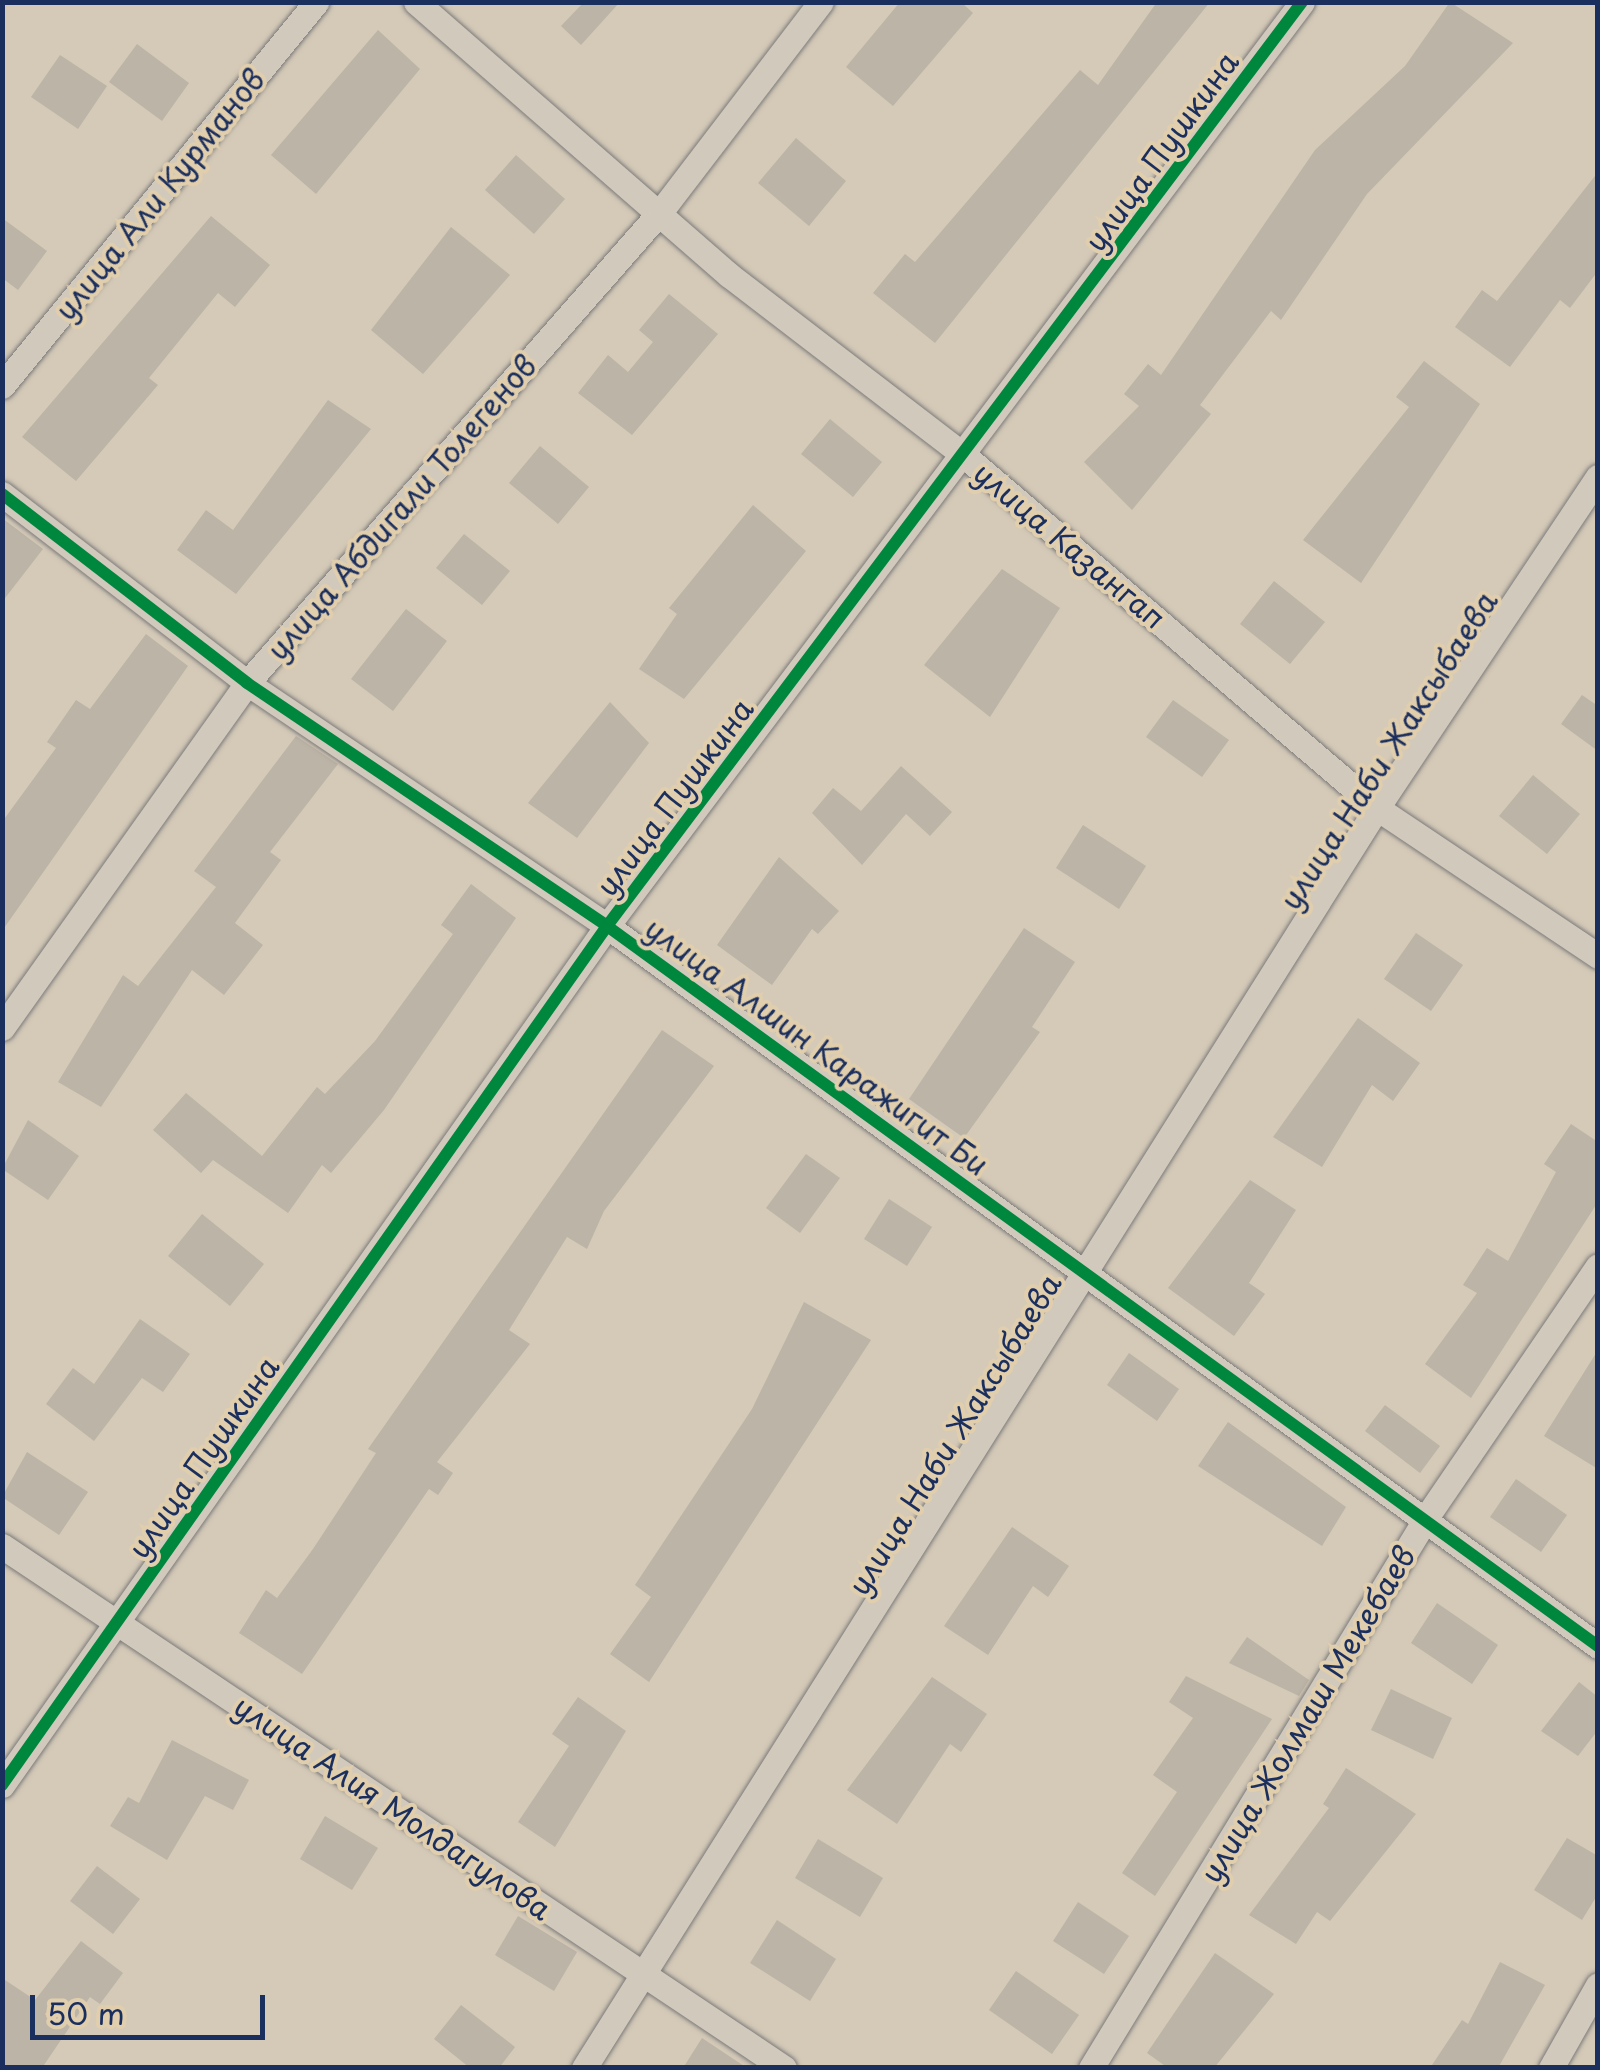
<!DOCTYPE html>
<html>
<head>
<meta charset="utf-8">
<style>
  body { margin:0 }
  #map { position:relative; width:1600px; height:2070px; overflow:hidden; background:#d5cab8; font-family:"Playpen Sans",sans-serif }
  div>[style] { position:absolute }
  .building>* { inset:0; background:#bcb4a6 }
  .roads { filter:drop-shadow(0 0 2px #7b7a7a) drop-shadow(0 0 2px #7b7a7a) }
  .street>* { height:25px; margin:-12.5px; padding:0 12.5px; transform-origin:12.5px; border-radius:12.5px; background:#d1c9bc }
  .cycleway>* { height:12px; margin:-6px; padding:0 6px; transform-origin:6px; border-radius:6px; background:#00873e }
  span { translate:-50% -50%; white-space:nowrap; text-align:center; line-height:1.15; -webkit-text-stroke:8px #e1ceac; paint-order:stroke }
  .street-label { font-size:30px; color:#1b2f5e }
  .frame { position:absolute; inset:0; border:5px solid #1b2f5e; pointer-events:none }
  .scale { position:absolute; left:30px; top:1995px; width:235px; height:45px; box-sizing:border-box; border:5px solid #1b2f5e; border-top:0; padding-left:12px; font-size:30px; line-height:35px; white-space:nowrap; color:#1b2f5e; -webkit-text-stroke:8px #e1ceac; paint-order:stroke }
</style>
</head>
<body>
<div id="map">
  <div class="building">
    <div style="clip-path:polygon(584px 2px,620px 2px,581px 45px,561px 26px)"></div>
    <div style="clip-path:polygon(900px 2px,961px 2px,973px 13px,893px 106px,846px 67px)"></div>
    <div style="clip-path:polygon(1157px 2px,1210px 2px,935px 343px,873px 293px,905px 254px,915px 262px,1080px 70px,1098px 85px)"></div>
    <div style="clip-path:polygon(1450px 2px,1513px 43px,1367px 194px,1281px 320px,1271px 311px,1200px 405px,1211px 414px,1132px 510px,1084px 462px,1139px 406px,1124px 394px,1148px 364px,1161px 375px,1315px 150px,1405px 66px)"></div>
    <div style="clip-path:polygon(378px 30px,420px 69px,316px 194px,271px 155px)"></div>
    <div style="clip-path:polygon(137px 44px,189px 83px,162px 121px,109px 82px)"></div>
    <div style="clip-path:polygon(60px 55px,107px 86px,78px 129px,31px 97px)"></div>
    <div style="clip-path:polygon(796px 138px,846px 181px,809px 226px,758px 183px)"></div>
    <div style="clip-path:polygon(516px 155px,565px 199px,534px 234px,485px 190px)"></div>
    <div style="clip-path:polygon(1598px 172px,1598px 271px,1570px 308px,1560px 300px,1510px 367px,1455px 327px,1482px 290px,1497px 301px)"></div>
    <div style="clip-path:polygon(211px 216px,270px 265px,235px 307px,218px 293px,149px 378px,158px 385px,76px 481px,22px 437px)"></div>
    <div style="clip-path:polygon(2px 218px,47px 251px,18px 290px,2px 278px)"></div>
    <div style="clip-path:polygon(451px 227px,510px 275px,423px 374px,371px 330px)"></div>
    <div style="clip-path:polygon(669px 294px,718px 334px,632px 435px,578px 393px,608px 355px,628px 372px,653px 342px,639px 330px)"></div>
    <div style="clip-path:polygon(1424px 361px,1480px 404px,1361px 583px,1303px 540px,1409px 407px,1396px 397px)"></div>
    <div style="clip-path:polygon(328px 400px,371px 429px,236px 594px,177px 550px,206px 510px,233px 530px)"></div>
    <div style="clip-path:polygon(830px 419px,882px 462px,853px 497px,801px 454px)"></div>
    <div style="clip-path:polygon(540px 446px,589px 487px,558px 524px,509px 483px)"></div>
    <div style="clip-path:polygon(753px 505px,806px 551px,684px 699px,639px 669px,677px 614px,669px 608px)"></div>
    <div style="clip-path:polygon(2px 518px,43px 549px,2px 602px)"></div>
    <div style="clip-path:polygon(464px 534px,510px 571px,482px 605px,436px 568px)"></div>
    <div style="clip-path:polygon(1002px 569px,1060px 608px,990px 717px,924px 665px)"></div>
    <div style="clip-path:polygon(1274px 581px,1325px 622px,1290px 664px,1240px 624px)"></div>
    <div style="clip-path:polygon(406px 609px,447px 641px,393px 711px,351px 679px)"></div>
    <div style="clip-path:polygon(146px 634px,188px 666px,2px 931px,2px 822px,56px 748px,47px 742px,76px 700px,90px 709px)"></div>
    <div style="clip-path:polygon(1582px 695px,1598px 706px,1598px 751px,1561px 724px)"></div>
    <div style="clip-path:polygon(1173px 700px,1229px 740px,1202px 777px,1146px 737px)"></div>
    <div style="clip-path:polygon(610px 702px,649px 743px,577px 838px,528px 803px)"></div>
    <div style="clip-path:polygon(296px 736px,338px 764px,270px 852px,281px 860px,235px 923px,263px 945px,224px 995px,192px 970px,101px 1107px,58px 1082px,123px 975px,138px 986px,216px 887px,194px 871px)"></div>
    <div style="clip-path:polygon(901px 766px,952px 812px,930px 836px,906px 814px,862px 865px,812px 813px,833px 788px,861px 811px)"></div>
    <div style="clip-path:polygon(1533px 775px,1580px 814px,1547px 854px,1499px 816px)"></div>
    <div style="clip-path:polygon(1083px 825px,1146px 866px,1119px 909px,1056px 868px)"></div>
    <div style="clip-path:polygon(779px 857px,839px 911px,818px 934px,812px 929px,772px 985px,717px 945px)"></div>
    <div style="clip-path:polygon(471px 884px,516px 918px,384px 1110px,331px 1173px,322px 1165px,288px 1213px,213px 1160px,201px 1173px,153px 1130px,186px 1093px,262px 1156px,317px 1087px,325px 1094px,375px 1041px,453px 934px,441px 925px)"></div>
    <div style="clip-path:polygon(1024px 928px,1075px 962px,1032px 1027px,1040px 1032px,964px 1138px,909px 1099px)"></div>
    <div style="clip-path:polygon(1416px 933px,1463px 965px,1431px 1011px,1384px 979px)"></div>
    <div style="clip-path:polygon(1358px 1018px,1420px 1063px,1393px 1101px,1372px 1085px,1322px 1167px,1273px 1137px)"></div>
    <div style="clip-path:polygon(662px 1030px,714px 1066px,604px 1211px,587px 1249px,567px 1237px,509px 1330px,530px 1344px,437px 1462px,453px 1473px,438px 1495px,429px 1489px,302px 1674px,239px 1633px,266px 1590px,277px 1598px,313px 1549px,376px 1453px,368px 1449px)"></div>
    <div style="clip-path:polygon(28px 1120px,79px 1156px,48px 1200px,2px 1169px)"></div>
    <div style="clip-path:polygon(1571px 1124px,1598px 1142px,1598px 1202px,1471px 1398px,1425px 1364px,1477px 1293px,1463px 1285px,1487px 1248px,1508px 1261px,1556px 1172px,1544px 1164px)"></div>
    <div style="clip-path:polygon(806px 1154px,840px 1178px,800px 1233px,766px 1208px)"></div>
    <div style="clip-path:polygon(1250px 1180px,1296px 1210px,1249px 1283px,1265px 1294px,1234px 1336px,1168px 1288px)"></div>
    <div style="clip-path:polygon(889px 1199px,932px 1227px,907px 1266px,864px 1239px)"></div>
    <div style="clip-path:polygon(202px 1214px,264px 1264px,230px 1306px,168px 1256px)"></div>
    <div style="clip-path:polygon(804px 1302px,871px 1340px,649px 1682px,610px 1654px,651px 1597px,635px 1585px,752px 1409px)"></div>
    <div style="clip-path:polygon(140px 1319px,190px 1354px,163px 1392px,142px 1378px,94px 1441px,46px 1404px,73px 1368px,94px 1384px)"></div>
    <div style="clip-path:polygon(1598px 1350px,1598px 1469px,1544px 1436px)"></div>
    <div style="clip-path:polygon(1129px 1353px,1179px 1389px,1157px 1421px,1107px 1385px)"></div>
    <div style="clip-path:polygon(1385px 1405px,1440px 1446px,1420px 1473px,1365px 1431px)"></div>
    <div style="clip-path:polygon(1228px 1422px,1346px 1507px,1322px 1546px,1198px 1466px)"></div>
    <div style="clip-path:polygon(27px 1452px,88px 1492px,59px 1535px,2px 1497px)"></div>
    <div style="clip-path:polygon(1516px 1479px,1567px 1515px,1541px 1552px,1490px 1517px)"></div>
    <div style="clip-path:polygon(1012px 1527px,1069px 1566px,1048px 1597px,1033px 1586px,988px 1655px,944px 1626px)"></div>
    <div style="clip-path:polygon(1437px 1603px,1498px 1645px,1472px 1684px,1411px 1643px)"></div>
    <div style="clip-path:polygon(1247px 1637px,1309px 1680px,1299px 1696px,1229px 1663px)"></div>
    <div style="clip-path:polygon(1186px 1676px,1272px 1719px,1155px 1896px,1122px 1873px,1177px 1792px,1153px 1775px,1193px 1718px,1169px 1702px)"></div>
    <div style="clip-path:polygon(932px 1677px,987px 1714px,961px 1752px,950px 1744px,897px 1824px,847px 1790px)"></div>
    <div style="clip-path:polygon(1579px 1682px,1598px 1697px,1598px 1730px,1578px 1756px,1541px 1731px)"></div>
    <div style="clip-path:polygon(1391px 1689px,1452px 1718px,1433px 1759px,1371px 1730px)"></div>
    <div style="clip-path:polygon(578px 1697px,626px 1731px,555px 1847px,518px 1822px,569px 1746px,552px 1734px)"></div>
    <div style="clip-path:polygon(172px 1740px,249px 1780px,233px 1810px,205px 1796px,167px 1860px,110px 1826px,128px 1797px,139px 1803px)"></div>
    <div style="clip-path:polygon(1346px 1768px,1416px 1814px,1330px 1921px,1317px 1912px,1296px 1944px,1249px 1915px,1329px 1808px,1323px 1804px)"></div>
    <div style="clip-path:polygon(325px 1816px,378px 1848px,352px 1890px,300px 1859px)"></div>
    <div style="clip-path:polygon(1567px 1838px,1598px 1856px,1598px 1894px,1582px 1920px,1534px 1890px)"></div>
    <div style="clip-path:polygon(818px 1839px,883px 1878px,860px 1917px,795px 1878px)"></div>
    <div style="clip-path:polygon(97px 1866px,140px 1899px,113px 1934px,70px 1901px)"></div>
    <div style="clip-path:polygon(1078px 1902px,1129px 1936px,1104px 1974px,1053px 1941px)"></div>
    <div style="clip-path:polygon(518px 1916px,577px 1952px,554px 1991px,495px 1955px)"></div>
    <div style="clip-path:polygon(777px 1920px,836px 1959px,810px 2001px,750px 1963px)"></div>
    <div style="clip-path:polygon(81px 1941px,123px 1973px,100px 2004px,90px 1997px,42px 2068px,2px 2068px,2px 1978px,35px 2000px)"></div>
    <div style="clip-path:polygon(1215px 1953px,1274px 1994px,1214px 2068px,1168px 2068px,1147px 2053px)"></div>
    <div style="clip-path:polygon(1500px 1962px,1545px 1985px,1498px 2068px,1430px 2068px,1462px 2020px,1468px 2024px)"></div>
    <div style="clip-path:polygon(1016px 1971px,1079px 2015px,1052px 2054px,989px 2010px)"></div>
    <div style="clip-path:polygon(461px 2005px,515px 2047px,499px 2068px,470px 2068px,434px 2039px)"></div>
    <div style="clip-path:polygon(702px 2038px,747px 2068px,683px 2068px)"></div>
  </div>
  <div class="roads">
    <div class="street">
      <div style="left:416px;top:2px;width:415px;rotate:41.1deg"></div>
      <div style="left:729px;top:275px;width:299px;rotate:37.5deg"></div>
      <div style="left:966px;top:457px;width:540px;rotate:40.5deg"></div>
      <div style="left:1377px;top:808px;width:266px;rotate:33.8deg"></div>
      <div style="left:2px;top:386px;width:496px;rotate:-50.7deg"></div>
      <div style="left:2px;top:494px;width:309px;rotate:37.6deg"></div>
      <div style="left:247px;top:683px;width:434px;rotate:34deg"></div>
      <div style="left:607px;top:926px;width:1225px;rotate:36deg"></div>
      <div style="left:2px;top:1028px;width:423px;rotate:-54.6deg"></div>
      <div style="left:247px;top:683px;width:628px;rotate:-48.75deg"></div>
      <div style="left:661px;top:211px;width:263px;rotate:-52.6deg"></div>
      <div style="left:2px;top:1546px;width:940px;rotate:33.72deg"></div>
      <div style="left:2px;top:1785px;width:1051px;rotate:-54.84deg"></div>
      <div style="left:607px;top:926px;width:1156px;rotate:-53.05deg"></div>
      <div style="left:584px;top:2068px;width:1489px;rotate:-57.82deg"></div>
      <div style="left:1377px;top:808px;width:398px;rotate:-56.3deg"></div>
      <div style="left:1091px;top:2068px;width:648px;rotate:-58.64deg"></div>
      <div style="left:1428px;top:1515px;width:301px;rotate:-55.7deg"></div>
      <div style="left:1551px;top:2068px;width:95px;rotate:-60.5deg"></div>
    </div>
  </div>
  <div class="cycleway">
    <div style="left:2px;top:494px;width:309px;rotate:37.6deg"></div>
    <div style="left:247px;top:683px;width:434px;rotate:34deg"></div>
    <div style="left:607px;top:926px;width:1225px;rotate:36deg"></div>
    <div style="left:2px;top:1785px;width:1051px;rotate:-54.84deg"></div>
    <div style="left:607px;top:926px;width:1156px;rotate:-53.05deg"></div>
  </div>
  <div class="street-label">
    <span style="left:1161px;top:151px;rotate:-54deg">улица Пушкина</span>
    <span style="left:159px;top:194px;rotate:-51deg">улица Али Курманов</span>
    <span style="left:401px;top:507px;rotate:-49deg">улица Абдигали Толегенов</span>
    <span style="left:1070px;top:545px;rotate:40deg">улица Казангап</span>
    <span style="left:1388px;top:750px;rotate:-57deg">улица Наби Жаксыбаева</span>
    <span style="left:674px;top:797px;rotate:-53deg">улица Пушкина</span>
    <span style="left:817px;top:1046px;rotate:36deg">улица Алшин Каражигит Би</span>
    <span style="left:954px;top:1434px;rotate:-58deg">улица Наби Жаксыбаева</span>
    <span style="left:203px;top:1457px;rotate:-55deg">улица Пушкина</span>
    <span style="left:1307px;top:1714px;rotate:-59deg">улица Жолмаш Мекебаев</span>
    <span style="left:393px;top:1807px;rotate:34deg">улица Алия Молдагулова</span>
  </div>
  <div class="frame"></div>
  <div class="scale">50 m</div>
</div>
</body>
</html>
